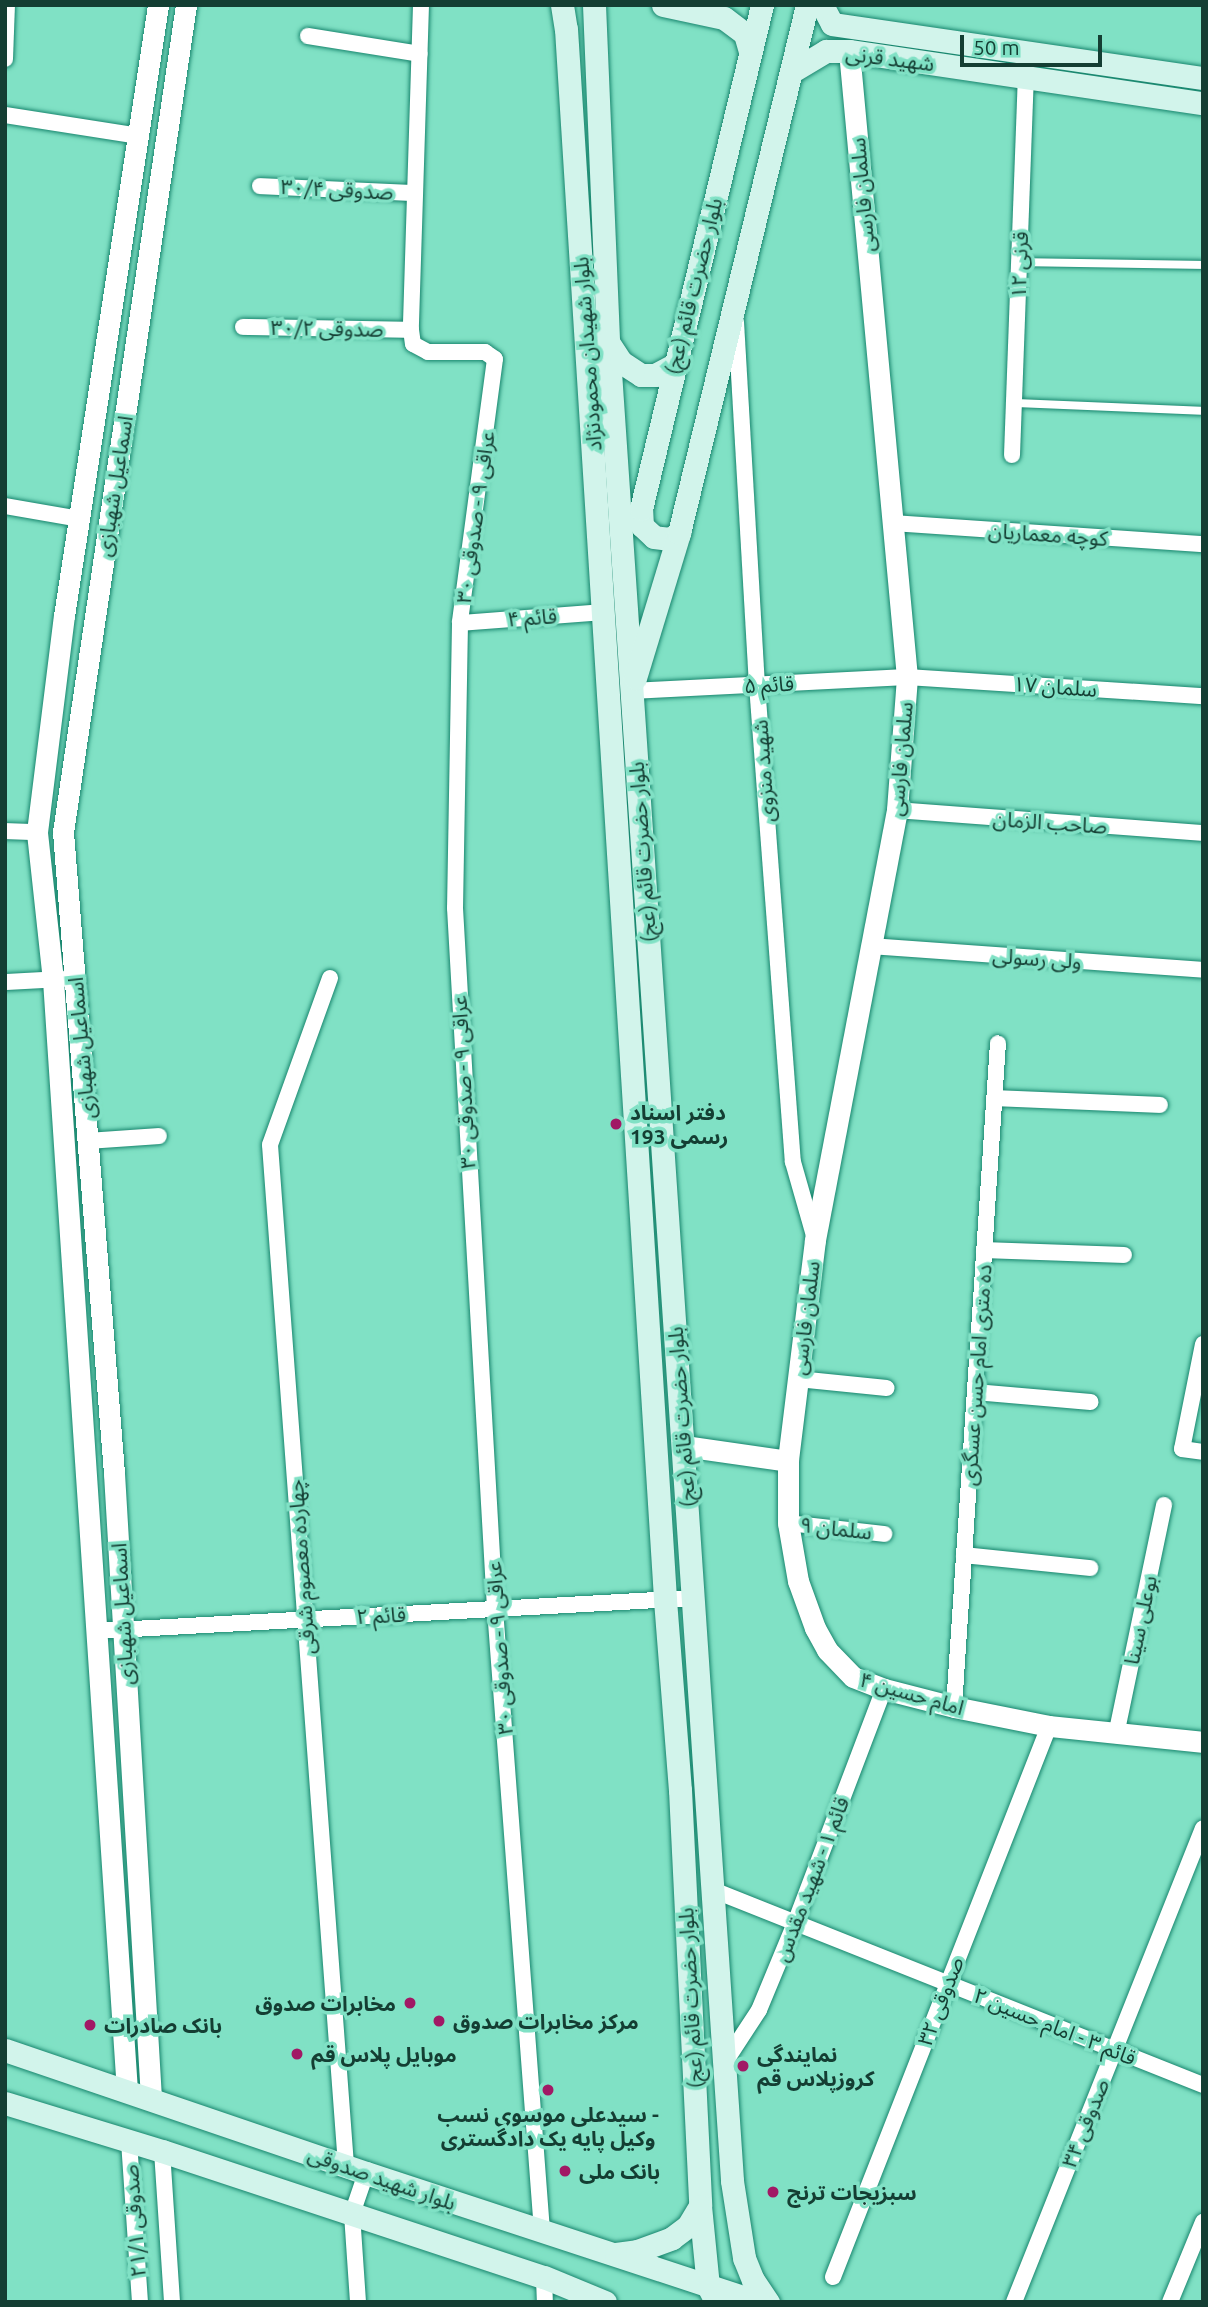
<!DOCTYPE html>
<html>
<head>
<meta charset="utf-8">
<style>
  body { margin:0 }
  #map { position:relative; width:1208px; height:2307px; overflow:hidden; background:#80e1c5; font-family:Ubuntu,"Noto Sans Arabic",sans-serif }
  div>[style] { position:absolute }
  .roads { filter:drop-shadow(0 0 2px #18866e) drop-shadow(0 0 2px #18866e) }
  .service>* { height:8px; margin:-4px; padding:0 4px; transform-origin:4px; border-radius:4px; background:#fff }
  .minor>* { height:16px; margin:-8px; padding:0 8px; transform-origin:8px; border-radius:8px; background:#fff }
  .tertiary>* { height:21px; margin:-10.5px; padding:0 10.5px; transform-origin:10.5px; border-radius:10.5px; background:#fff }
  .secondary>* { height:23px; margin:-11.5px; padding:0 11.5px; transform-origin:11.5px; border-radius:11.5px; background:#d2f4eb }
  .dots>* { width:19px; height:19px; translate:-50% -50%; box-sizing:border-box; border:4px solid #80e1c5; border-radius:50% }
  span { translate:-50% -50%; white-space:nowrap; text-align:center; line-height:1.15; -webkit-text-stroke:7px #80e1c5; paint-order:stroke }
  .street-label { font-size:21px; color:#143e33 }
  .poi-label { font-size:21px; color:#143e33; font-weight:700 }
  .left { translate:0 -50%; text-align:left }
  .right { translate:-100% -50%; text-align:right }
  .frame { position:absolute; inset:0; border:7px solid #143e33; pointer-events:none }
  .scale { position:absolute; left:960px; top:35px; width:142px; height:32px; box-sizing:border-box; border:4px solid #143e33; border-top:0; padding-left:9px; font-size:21px; line-height:24px; white-space:nowrap; color:#143e33; -webkit-text-stroke:5px #80e1c5; paint-order:stroke }
</style>
</head>
<body>
<div id="map">
  <div class="roads">
    <div class="service">
      <div style="left:1019px;top:262px;width:184px;rotate:0.9deg"></div>
      <div style="left:1014px;top:403px;width:189px;rotate:2.4deg"></div>
    </div>
    <div class="minor">
      <div style="left:421px;top:5px;width:325px;rotate:91.8deg"></div>
      <div style="left:411px;top:330px;width:14px;rotate:82deg"></div>
      <div style="left:413px;top:344px;width:17px;rotate:28deg"></div>
      <div style="left:428px;top:352px;width:57px"></div>
      <div style="left:485px;top:352px;width:12px;rotate:35deg"></div>
      <div style="left:495px;top:359px;width:266px;rotate:97.6deg"></div>
      <div style="left:460px;top:623px;width:285px;rotate:91deg"></div>
      <div style="left:455px;top:908px;width:702px;rotate:86.73deg"></div>
      <div style="left:495px;top:1609px;width:624px;rotate:85.68deg"></div>
      <div style="left:308px;top:36px;width:113px;rotate:9.1deg"></div>
      <div style="left:5px;top:59px;width:54px;rotate:-87.9deg"></div>
      <div style="left:5px;top:115px;width:136px;rotate:8.9deg"></div>
      <div style="left:260px;top:186px;width:155px;rotate:2.6deg"></div>
      <div style="left:736px;top:322px;width:364px;rotate:86.7deg"></div>
      <div style="left:757px;top:685px;width:478px;rotate:85.7deg"></div>
      <div style="left:793px;top:1162px;width:80px;rotate:74.1deg"></div>
      <div style="left:243px;top:327px;width:168px;rotate:1deg"></div>
      <div style="left:1012px;top:455px;width:380px;rotate:-87.9deg"></div>
      <div style="left:5px;top:506px;width:76px;rotate:9.8deg"></div>
      <div style="left:893px;top:523px;width:311px;rotate:3.9deg"></div>
      <div style="left:460px;top:623px;width:143px;rotate:-4.4deg"></div>
      <div style="left:631px;top:691px;width:276px;rotate:-2.9deg"></div>
      <div style="left:907px;top:677px;width:297px;rotate:3.7deg"></div>
      <div style="left:897px;top:810px;width:307px;rotate:4.3deg"></div>
      <div style="left:5px;top:831px;width:32px;rotate:2deg"></div>
      <div style="left:871px;top:946px;width:333px;rotate:4.1deg"></div>
      <div style="left:330px;top:978px;width:177px;rotate:109.8deg"></div>
      <div style="left:270px;top:1145px;width:1024px;rotate:85.74deg"></div>
      <div style="left:5px;top:982px;width:58px;rotate:-3deg"></div>
      <div style="left:995px;top:1098px;width:165px;rotate:2.4deg"></div>
      <div style="left:88px;top:1141px;width:71px;rotate:-4deg"></div>
      <div style="left:984px;top:1250px;width:140px;rotate:2deg"></div>
      <div style="left:1203px;top:1344px;width:107px;rotate:101.3deg"></div>
      <div style="left:1182px;top:1449px;width:21px;rotate:8deg"></div>
      <div style="left:798px;top:1379px;width:89px;rotate:5.8deg"></div>
      <div style="left:975px;top:1392px;width:116px;rotate:4.9deg"></div>
      <div style="left:788px;top:1523px;width:97px;rotate:6.5deg"></div>
      <div style="left:964px;top:1555px;width:127px;rotate:5.9deg"></div>
      <div style="left:97px;top:1631px;width:597px;rotate:-3.17deg"></div>
      <div style="left:954px;top:1707px;width:665px;rotate:-86.21deg"></div>
      <div style="left:1116px;top:1735px;width:235px;rotate:-78.2deg"></div>
      <div style="left:713px;top:1890px;width:527px;rotate:21.7deg"></div>
      <div style="left:725px;top:2062px;width:62px;rotate:-56.8deg"></div>
      <div style="left:759px;top:2010px;width:94px;rotate:-67.5deg"></div>
      <div style="left:795px;top:1923px;width:250px;rotate:-69.2deg"></div>
      <div style="left:129px;top:2141px;width:161px;rotate:86.1deg"></div>
      <div style="left:162px;top:2151px;width:151px;rotate:86.2deg"></div>
      <div style="left:544px;top:2277px;width:25px;rotate:88deg"></div>
      <div style="left:833px;top:2277px;width:592px;rotate:-68.59deg"></div>
      <div style="left:358px;top:2302px;width:88px;rotate:-93.9deg"></div>
      <div style="left:352px;top:2214px;width:43px;rotate:-71.1deg"></div>
      <div style="left:1014px;top:2302px;width:510px;rotate:-68.26deg"></div>
      <div style="left:1170px;top:2302px;width:87px;rotate:-67.6deg"></div>
    </div>
    <div class="tertiary">
      <div style="left:849px;top:51px;width:629px;rotate:84.71deg"></div>
      <div style="left:907px;top:677px;width:133px;rotate:94.3deg"></div>
      <div style="left:897px;top:810px;width:438px;rotate:100.8deg"></div>
      <div style="left:815px;top:1240px;width:223px;rotate:97deg"></div>
      <div style="left:788px;top:1461px;width:62px;rotate:90deg"></div>
      <div style="left:788px;top:1523px;width:59px;rotate:80.2deg"></div>
      <div style="left:798px;top:1581px;width:50px;rotate:70.1deg"></div>
      <div style="left:815px;top:1628px;width:25px;rotate:61deg"></div>
      <div style="left:827px;top:1650px;width:37px;rotate:46deg"></div>
      <div style="left:853px;top:1677px;width:33px;rotate:21deg"></div>
      <div style="left:884px;top:1689px;width:72px;rotate:14.4deg"></div>
      <div style="left:954px;top:1707px;width:97px;rotate:11.3deg"></div>
      <div style="left:1049px;top:1726px;width:155px;rotate:5.9deg"></div>
      <div style="left:684px;top:1446px;width:105px;rotate:8.2deg"></div>
      <div style="left:127px;top:2091px;width:1113px;rotate:-93.81deg"></div>
      <div style="left:53px;top:980px;width:149px;rotate:-96.2deg"></div>
      <div style="left:37px;top:832px;width:218px;rotate:-82.9deg"></div>
      <div style="left:64px;top:616px;width:618px;rotate:-81.25deg"></div>
      <div style="left:151px;top:2098px;width:626px;rotate:-93.39deg"></div>
      <div style="left:114px;top:1473px;width:643px;rotate:-94.55deg"></div>
      <div style="left:63px;top:832px;width:836px;rotate:-81.54deg"></div>
    </div>
    <div class="secondary">
      <div style="left:562px;top:5px;width:24px;rotate:81deg"></div>
      <div style="left:566px;top:29px;width:1574px;rotate:86.39deg"></div>
      <div style="left:665px;top:1600px;width:191px;rotate:85.5deg"></div>
      <div style="left:680px;top:1790px;width:416px;rotate:87.2deg"></div>
      <div style="left:700px;top:2206px;width:80px;rotate:84.3deg"></div>
      <div style="left:708px;top:2286px;width:18px;rotate:63deg"></div>
      <div style="left:594px;top:5px;width:337px;rotate:87.6deg"></div>
      <div style="left:608px;top:342px;width:1843px;rotate:86.14deg"></div>
      <div style="left:732px;top:2181px;width:78px;rotate:81.1deg"></div>
      <div style="left:744px;top:2258px;width:24px;rotate:68deg"></div>
      <div style="left:753px;top:2280px;width:27px;rotate:56deg"></div>
      <div style="left:663px;top:5px;width:62px;rotate:12deg"></div>
      <div style="left:724px;top:18px;width:26px;rotate:37deg"></div>
      <div style="left:745px;top:34px;width:18px;rotate:74deg"></div>
      <div style="left:822px;top:5px;width:21px;rotate:62deg"></div>
      <div style="left:832px;top:24px;width:375px;rotate:8.3deg"></div>
      <div style="left:791px;top:72px;width:41px;rotate:-31deg"></div>
      <div style="left:826px;top:51px;width:23px"></div>
      <div style="left:849px;top:51px;width:358px;rotate:8.4deg"></div>
      <div style="left:608px;top:342px;width:24px;rotate:57deg"></div>
      <div style="left:621px;top:362px;width:24px;rotate:33deg"></div>
      <div style="left:641px;top:375px;width:14px"></div>
      <div style="left:655px;top:375px;width:21px;rotate:-28deg"></div>
      <div style="left:679px;top:533px;width:11px;rotate:146deg"></div>
      <div style="left:670px;top:539px;width:16px;rotate:-173deg"></div>
      <div style="left:654px;top:537px;width:16px;rotate:-137deg"></div>
      <div style="left:642px;top:526px;width:17px;rotate:-93deg"></div>
      <div style="left:641px;top:509px;width:518px;rotate:-76.5deg"></div>
      <div style="left:635px;top:678px;width:152px;rotate:-73.1deg"></div>
      <div style="left:679px;top:533px;width:543px;rotate:-76.37deg"></div>
      <div style="left:5px;top:2050px;width:381px;rotate:18.8deg"></div>
      <div style="left:366px;top:2173px;width:414px;rotate:18.2deg"></div>
      <div style="left:5px;top:2103px;width:164px;rotate:17deg"></div>
      <div style="left:162px;top:2151px;width:402px;rotate:18.3deg"></div>
      <div style="left:544px;top:2277px;width:66px;rotate:22.3deg"></div>
      <div style="left:616px;top:2254px;width:21px;rotate:-8deg"></div>
      <div style="left:637px;top:2251px;width:37px;rotate:-20deg"></div>
      <div style="left:672px;top:2238px;width:20px;rotate:-37deg"></div>
      <div style="left:688px;top:2226px;width:23px;rotate:-59deg"></div>
    </div>
  </div>
  <div class="dots">
    <div style="left:616px;top:1124px;background:#a11965"></div>
    <div style="left:410px;top:2003px;background:#a11965"></div>
    <div style="left:439px;top:2021px;background:#a11965"></div>
    <div style="left:90px;top:2025px;background:#a11965"></div>
    <div style="left:297px;top:2054px;background:#a11965"></div>
    <div style="left:743px;top:2066px;background:#a11965"></div>
    <div style="left:548px;top:2090px;background:#a11965"></div>
    <div style="left:565px;top:2171px;background:#a11965"></div>
    <div style="left:773px;top:2192px;background:#a11965"></div>
  </div>
  <div class="street-label">
    <span style="left:890px;top:58px;rotate:7deg">شهید قرنی</span>
    <span style="left:337px;top:189px;rotate:3deg">صدوقی ۳۰/۴</span>
    <span style="left:862px;top:195px;rotate:-95deg">سلمان فارسی</span>
    <span style="left:1019px;top:265px;rotate:-88deg">قرنی ۱۲</span>
    <span style="left:693px;top:286px;rotate:-76deg">بلوار حضرت قائم (عج)</span>
    <span style="left:327px;top:328px;rotate:1deg">صدوقی ۳۰/۲</span>
    <span style="left:587px;top:354px;rotate:-94deg">بلوار شهیدان محمودنژاد</span>
    <span style="left:114px;top:486px;rotate:-81deg">اسماعیل شهبازی</span>
    <span style="left:475px;top:517px;rotate:-82deg">عراقی ۹ - صدوقی ۳۰</span>
    <span style="left:1048px;top:534px;rotate:4deg">کوچه معماریان</span>
    <span style="left:532px;top:617px;rotate:-4deg">قائم ۴</span>
    <span style="left:769px;top:684px;rotate:-3deg">قائم ۵</span>
    <span style="left:1055px;top:686px;rotate:4deg">سلمان ۱۷</span>
    <span style="left:900px;top:759px;rotate:-85deg">سلمان فارسی</span>
    <span style="left:763px;top:771px;rotate:-94deg">شهید منزوی</span>
    <span style="left:1050px;top:822px;rotate:4deg">صاحب الزمان</span>
    <span style="left:642px;top:852px;rotate:-94deg">بلوار حضرت قائم (عج)</span>
    <span style="left:1037px;top:958px;rotate:4deg">ولی رسولی</span>
    <span style="left:81px;top:1048px;rotate:-95deg">اسماعیل شهبازی</span>
    <span style="left:463px;top:1082px;rotate:-93deg">عراقی ۹ - صدوقی ۳۰</span>
    <span style="left:805px;top:1318px;rotate:-83deg">سلمان فارسی</span>
    <span style="left:976px;top:1375px;rotate:-86deg">ده متری امام حسن عسگری</span>
    <span style="left:681px;top:1417px;rotate:-94deg">بلوار حضرت قائم (عج)</span>
    <span style="left:836px;top:1528px;rotate:6deg">سلمان ۹</span>
    <span style="left:301px;top:1567px;rotate:-94deg">چهارده معصوم شرقی</span>
    <span style="left:122px;top:1614px;rotate:-93deg">اسماعیل شهبازی</span>
    <span style="left:381px;top:1615px;rotate:-3deg">قائم ۲</span>
    <span style="left:1140px;top:1620px;rotate:-78deg">بوعلی سینا</span>
    <span style="left:499px;top:1648px;rotate:-94deg">عراقی ۹ - صدوقی ۳۰</span>
    <span style="left:912px;top:1693px;rotate:16deg">امام حسین ۴</span>
    <span style="left:811px;top:1879px;rotate:-69deg">قائم ۱ - شهید مقدس</span>
    <span style="left:690px;top:1998px;rotate:-93deg">بلوار حضرت قائم (عج)</span>
    <span style="left:940px;top:2001px;rotate:-69deg">صدوقی ۳۲</span>
    <span style="left:1055px;top:2026px;rotate:22deg">قائم ۳ - امام حسین ۲</span>
    <span style="left:1085px;top:2123px;rotate:-68deg">صدوقی ۳۴</span>
    <span style="left:382px;top:2178px;rotate:19deg">بلوار شهید صدوقی</span>
    <span style="left:134px;top:2221px;rotate:-94deg">صدوقی ۲۱/۱</span>
  </div>
  <div class="poi-label">
    <span class="left" style="left:630px;top:1124px">دفتر اسناد<br>رسمی 193</span>
    <span class="right" style="left:396px;top:2003px">مخابرات صدوق</span>
    <span class="left" style="left:453px;top:2021px">مرکز مخابرات صدوق</span>
    <span class="left" style="left:104px;top:2025px">بانک صادرات</span>
    <span class="left" style="left:311px;top:2054px">موبایل پلاس قم</span>
    <span class="left" style="left:757px;top:2066px">نمایندگی<br>کروزپلاس قم</span>
    <span style="left:548px;top:2126px">سیدعلی موسوی نسب -<br>وکیل پایه یک دادگستری</span>
    <span class="left" style="left:579px;top:2171px">بانک ملی</span>
    <span class="left" style="left:787px;top:2192px">سبزیجات ترنج</span>
  </div>
  <div class="frame"></div>
  <div class="scale">50 m</div>
</div>
</body>
</html>
